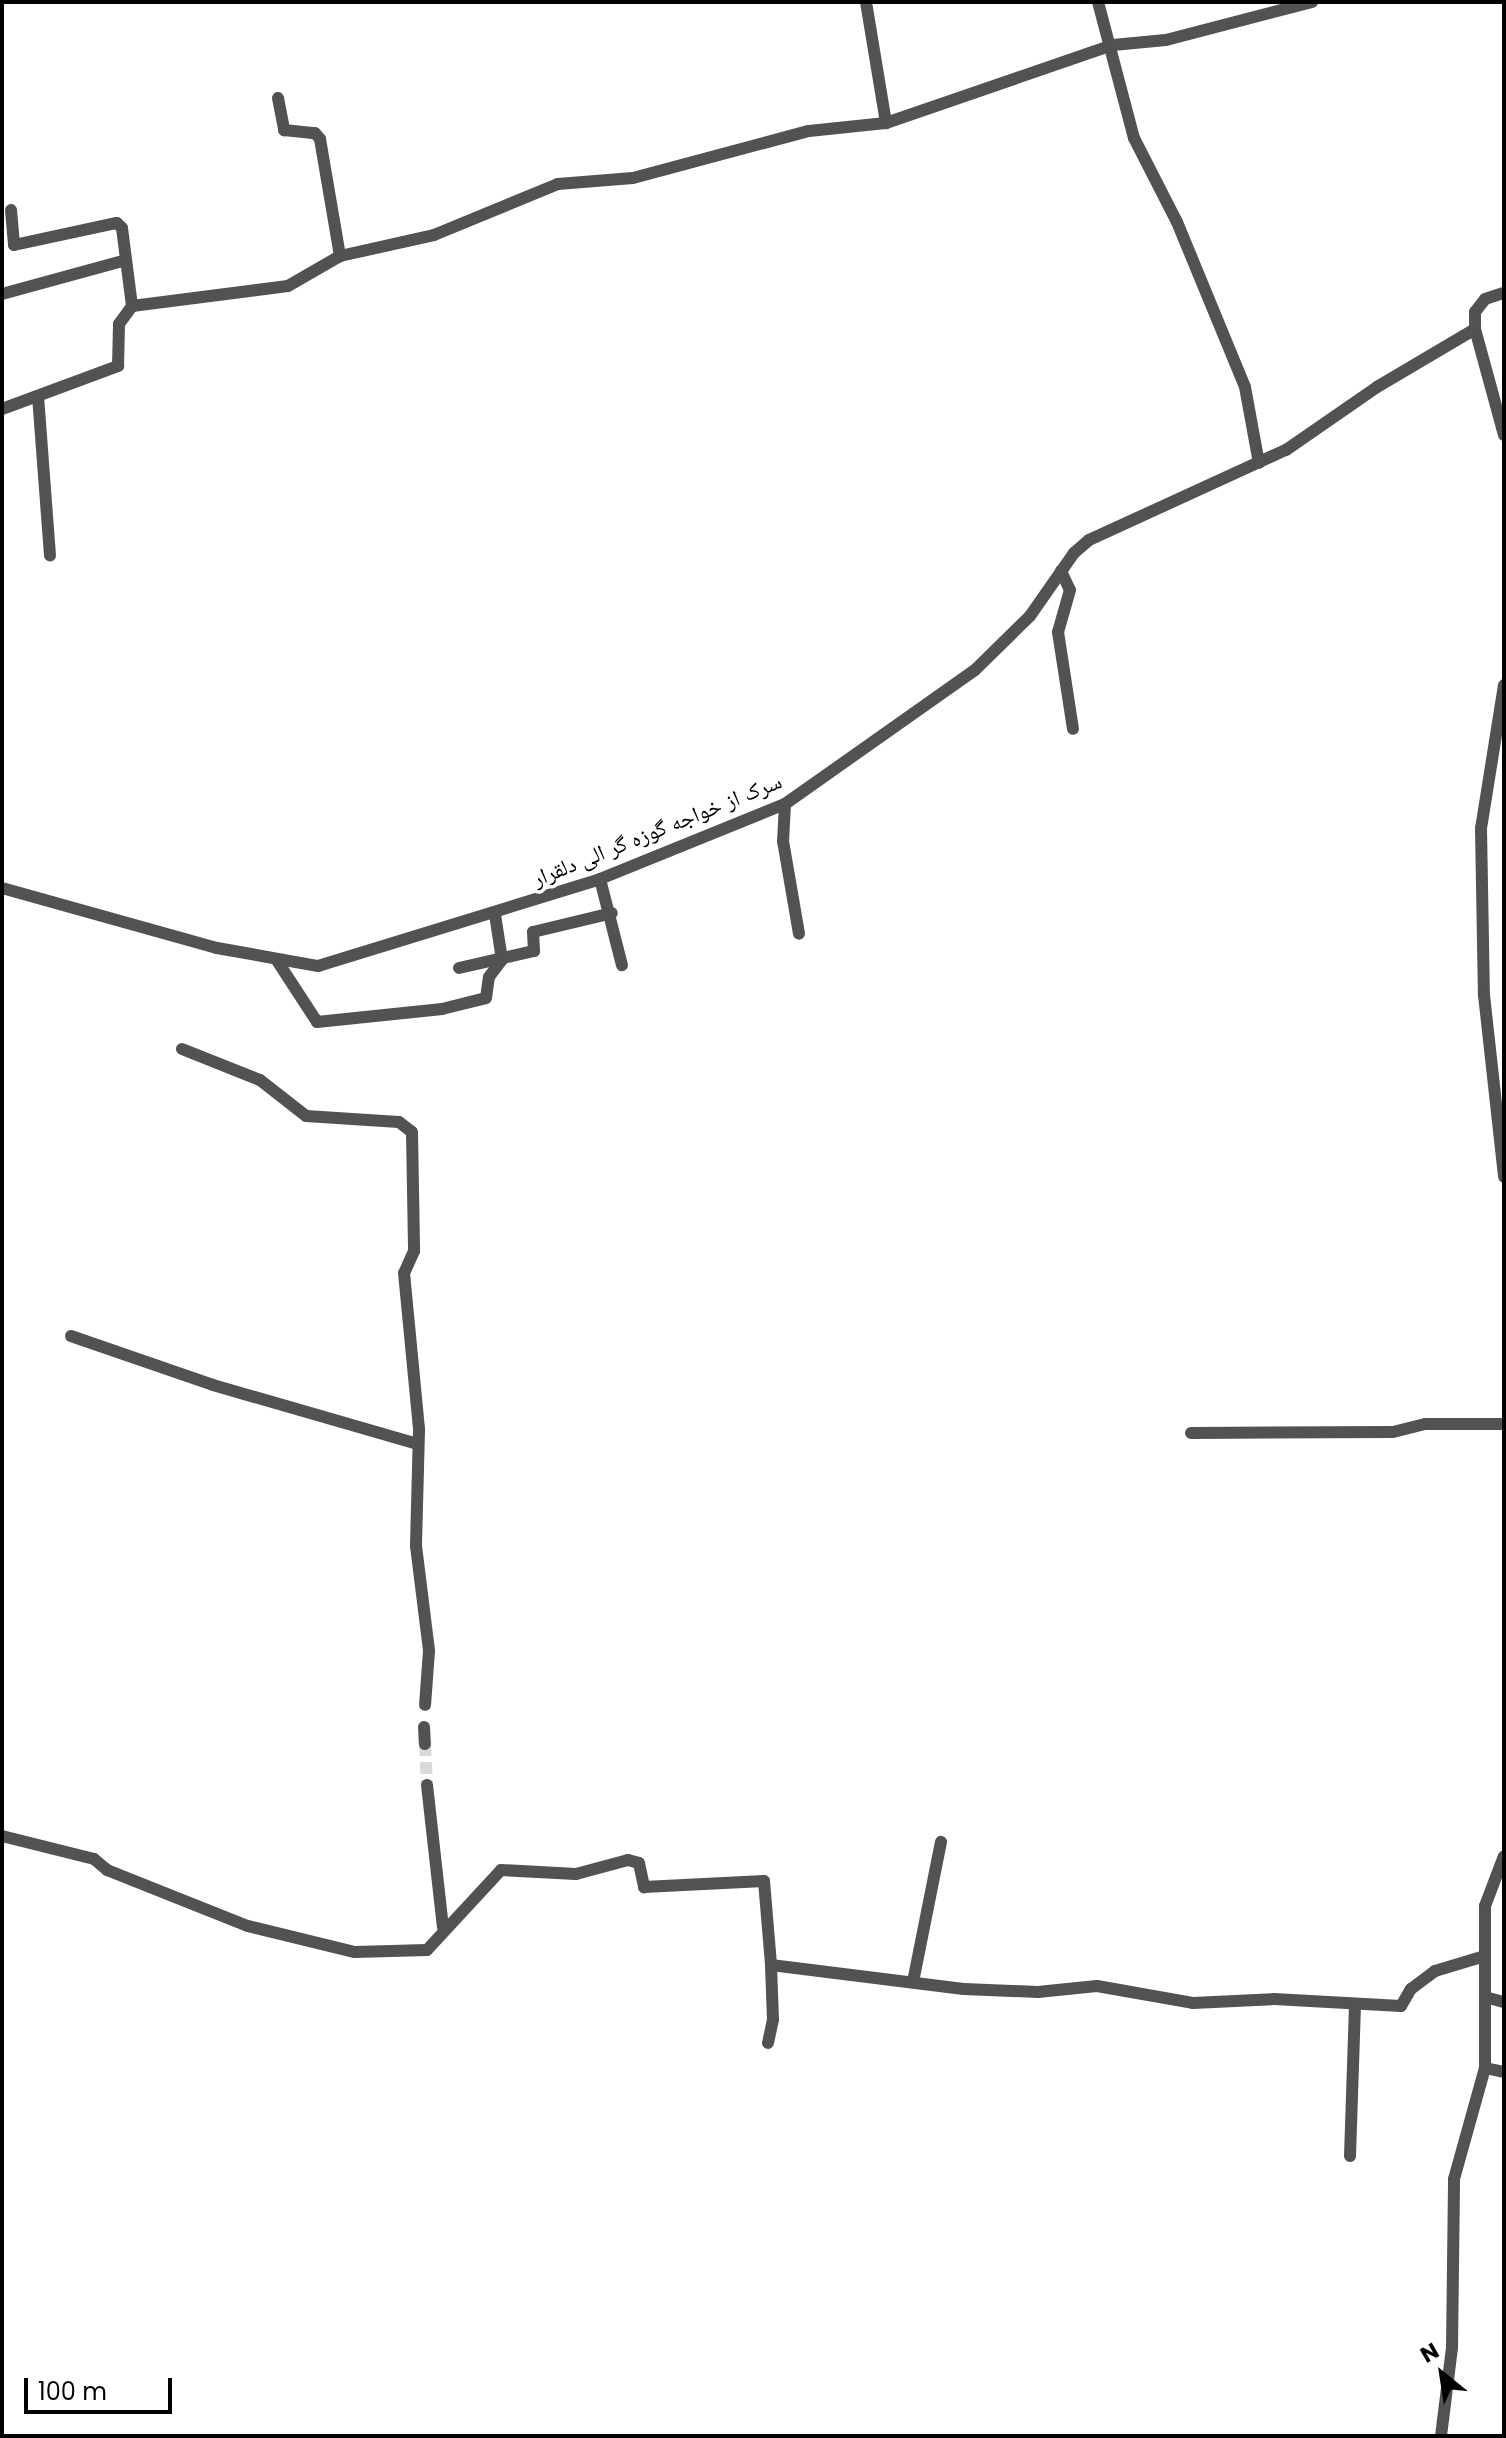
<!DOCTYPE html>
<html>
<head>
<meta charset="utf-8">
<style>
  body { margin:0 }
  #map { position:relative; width:1506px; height:2438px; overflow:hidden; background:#fff; font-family:Poppins,"Noto Naskh Arabic",sans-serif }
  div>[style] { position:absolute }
  .minor-tunnel>* { height:12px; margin-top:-6px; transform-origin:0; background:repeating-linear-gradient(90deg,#d9d9d9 0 12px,transparent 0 18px) }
  .minor>* { height:12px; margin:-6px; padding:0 6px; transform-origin:6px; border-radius:6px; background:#525252 }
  span { translate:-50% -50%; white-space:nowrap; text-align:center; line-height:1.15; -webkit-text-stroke:7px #fff; paint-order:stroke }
  .street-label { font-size:22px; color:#000 }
  .frame { position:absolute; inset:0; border:4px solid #000; pointer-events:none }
  .north { position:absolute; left:1402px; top:2334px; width:80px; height:80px; -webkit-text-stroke:6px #fff; paint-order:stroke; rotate:330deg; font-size:22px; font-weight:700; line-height:32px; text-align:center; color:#000 }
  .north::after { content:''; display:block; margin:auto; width:28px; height:36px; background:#000; clip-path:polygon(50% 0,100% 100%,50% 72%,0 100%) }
  .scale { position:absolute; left:24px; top:2378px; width:148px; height:36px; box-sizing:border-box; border:4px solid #000; border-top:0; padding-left:10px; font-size:24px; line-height:28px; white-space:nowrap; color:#000; -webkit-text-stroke:6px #fff; paint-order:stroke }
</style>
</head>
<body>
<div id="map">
  <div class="minor-tunnel">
    <div style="left:425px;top:1744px;width:41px;rotate:87.2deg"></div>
  </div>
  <div class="minor">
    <div style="left:866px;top:2px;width:123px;rotate:80.6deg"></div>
    <div style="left:1098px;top:2px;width:141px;rotate:75.2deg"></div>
    <div style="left:1134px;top:138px;width:94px;rotate:62.9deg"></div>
    <div style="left:1177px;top:222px;width:178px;rotate:67.6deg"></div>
    <div style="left:1245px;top:387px;width:77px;rotate:79.6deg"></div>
    <div style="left:278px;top:98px;width:33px;rotate:79deg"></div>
    <div style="left:284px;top:130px;width:31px;rotate:6deg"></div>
    <div style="left:315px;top:133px;width:8px;rotate:50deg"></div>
    <div style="left:320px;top:139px;width:119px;rotate:80.3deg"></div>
    <div style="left:11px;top:210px;width:35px;rotate:85deg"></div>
    <div style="left:14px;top:245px;width:105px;rotate:-12.1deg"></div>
    <div style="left:117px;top:223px;width:7px;rotate:45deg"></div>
    <div style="left:122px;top:228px;width:79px;rotate:82.7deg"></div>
    <div style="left:2px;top:294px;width:125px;rotate:-15.3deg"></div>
    <div style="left:1475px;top:329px;width:110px;rotate:74.7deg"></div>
    <div style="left:38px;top:396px;width:160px;rotate:85.7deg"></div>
    <div style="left:2px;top:409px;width:124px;rotate:-20.3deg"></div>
    <div style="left:118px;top:366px;width:42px;rotate:-88.6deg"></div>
    <div style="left:119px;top:324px;width:22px;rotate:-54deg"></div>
    <div style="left:132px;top:306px;width:157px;rotate:-7.3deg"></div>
    <div style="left:288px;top:286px;width:60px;rotate:-30deg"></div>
    <div style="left:340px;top:256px;width:96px;rotate:-12.6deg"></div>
    <div style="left:434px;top:235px;width:134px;rotate:-22.4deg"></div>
    <div style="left:558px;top:184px;width:75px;rotate:-4.6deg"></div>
    <div style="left:633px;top:178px;width:182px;rotate:-15deg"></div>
    <div style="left:809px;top:131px;width:77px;rotate:-5.9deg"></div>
    <div style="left:886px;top:123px;width:240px;rotate:-19deg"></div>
    <div style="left:1113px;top:45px;width:53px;rotate:-5.4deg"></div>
    <div style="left:1166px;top:40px;width:151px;rotate:-14.6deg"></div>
    <div style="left:1061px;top:571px;width:21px;rotate:65deg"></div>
    <div style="left:1070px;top:590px;width:44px;rotate:105.9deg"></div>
    <div style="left:1058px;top:632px;width:98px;rotate:81.2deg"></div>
    <div style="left:1504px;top:685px;width:145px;rotate:99.1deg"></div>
    <div style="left:1481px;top:828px;width:167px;rotate:89deg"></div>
    <div style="left:1484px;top:995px;width:183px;rotate:83.7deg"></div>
    <div style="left:785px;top:804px;width:37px;rotate:93deg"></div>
    <div style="left:783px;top:841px;width:94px;rotate:80.2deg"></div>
    <div style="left:600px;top:879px;width:89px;rotate:75.7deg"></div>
    <div style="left:2px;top:888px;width:223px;rotate:15.6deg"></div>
    <div style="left:217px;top:948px;width:103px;rotate:10.1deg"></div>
    <div style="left:318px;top:966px;width:295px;rotate:-17.1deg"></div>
    <div style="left:600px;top:879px;width:200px;rotate:-22.1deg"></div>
    <div style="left:785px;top:804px;width:232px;rotate:-35.2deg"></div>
    <div style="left:975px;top:670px;width:77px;rotate:-44.5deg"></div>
    <div style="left:1030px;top:616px;width:77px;rotate:-55.1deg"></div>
    <div style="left:1074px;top:553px;width:20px;rotate:-41deg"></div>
    <div style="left:1089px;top:540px;width:217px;rotate:-24.6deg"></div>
    <div style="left:1286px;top:450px;width:111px;rotate:-34.7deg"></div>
    <div style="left:1377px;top:387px;width:114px;rotate:-30.6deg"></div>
    <div style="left:1475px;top:329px;width:17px;rotate:-90deg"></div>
    <div style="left:1475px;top:312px;width:16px;rotate:-52deg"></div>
    <div style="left:1485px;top:299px;width:20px;rotate:-18deg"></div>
    <div style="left:276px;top:959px;width:75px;rotate:56.9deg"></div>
    <div style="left:317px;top:1022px;width:126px;rotate:-5.9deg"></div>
    <div style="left:442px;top:1009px;width:45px;rotate:-14deg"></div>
    <div style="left:486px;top:998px;width:21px;rotate:-82deg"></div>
    <div style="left:489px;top:977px;width:21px;rotate:-53deg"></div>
    <div style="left:502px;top:960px;width:47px;rotate:-98.7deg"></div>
    <div style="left:459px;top:968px;width:77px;rotate:-12.8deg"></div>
    <div style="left:534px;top:951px;width:19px;rotate:-93deg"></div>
    <div style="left:533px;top:932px;width:81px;rotate:-13.5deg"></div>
    <div style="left:182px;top:1049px;width:84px;rotate:21.7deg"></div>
    <div style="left:260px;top:1080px;width:58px;rotate:38deg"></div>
    <div style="left:306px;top:1116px;width:93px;rotate:3.7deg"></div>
    <div style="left:399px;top:1122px;width:16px;rotate:38deg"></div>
    <div style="left:412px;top:1132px;width:119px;rotate:89deg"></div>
    <div style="left:414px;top:1251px;width:24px;rotate:114deg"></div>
    <div style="left:404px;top:1273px;width:158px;rotate:84.5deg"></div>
    <div style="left:419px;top:1430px;width:116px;rotate:91.5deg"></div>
    <div style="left:416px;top:1546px;width:106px;rotate:82.9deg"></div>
    <div style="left:429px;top:1651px;width:54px;rotate:94.2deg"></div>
    <div style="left:71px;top:1336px;width:150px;rotate:19deg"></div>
    <div style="left:213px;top:1385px;width:213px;rotate:16.1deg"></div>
    <div style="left:1191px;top:1433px;width:202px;rotate:-0.3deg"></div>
    <div style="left:1393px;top:1432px;width:33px;rotate:-14deg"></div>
    <div style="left:1425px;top:1424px;width:79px"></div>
    <div style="left:424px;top:1727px;width:17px;rotate:87deg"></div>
    <div style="left:427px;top:1785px;width:143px;rotate:83.6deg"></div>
    <div style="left:2px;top:1836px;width:95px;rotate:14deg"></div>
    <div style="left:94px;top:1859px;width:17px;rotate:40deg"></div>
    <div style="left:107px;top:1870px;width:152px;rotate:21.7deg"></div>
    <div style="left:248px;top:1926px;width:110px;rotate:13.7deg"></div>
    <div style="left:355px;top:1952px;width:72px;rotate:-1.6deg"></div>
    <div style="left:427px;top:1950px;width:109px;rotate:-47.2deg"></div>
    <div style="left:501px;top:1870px;width:75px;rotate:3.1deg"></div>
    <div style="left:576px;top:1874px;width:54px;rotate:-15.1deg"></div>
    <div style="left:628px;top:1860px;width:11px;rotate:15deg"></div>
    <div style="left:639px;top:1863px;width:25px;rotate:78deg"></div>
    <div style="left:644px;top:1887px;width:120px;rotate:-2.9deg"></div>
    <div style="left:764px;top:1881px;width:84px;rotate:85.2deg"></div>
    <div style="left:771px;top:1965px;width:194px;rotate:7.1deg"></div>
    <div style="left:964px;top:1989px;width:74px;rotate:2.3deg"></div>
    <div style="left:1038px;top:1992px;width:59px;rotate:-5.8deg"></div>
    <div style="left:1097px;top:1986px;width:97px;rotate:10deg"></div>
    <div style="left:1193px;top:2003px;width:81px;rotate:-2.8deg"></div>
    <div style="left:1274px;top:1999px;width:127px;rotate:3.2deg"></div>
    <div style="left:1401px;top:2006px;width:20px;rotate:-60deg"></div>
    <div style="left:1411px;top:1989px;width:30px;rotate:-37deg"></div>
    <div style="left:1435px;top:1971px;width:52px;rotate:-16.7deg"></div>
    <div style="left:913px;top:1982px;width:143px;rotate:-78.7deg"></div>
    <div style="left:1485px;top:1997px;width:20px;rotate:15deg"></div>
    <div style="left:768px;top:2043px;width:24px;rotate:-78deg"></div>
    <div style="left:773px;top:2020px;width:55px;rotate:-92.1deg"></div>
    <div style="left:1485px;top:2068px;width:19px;rotate:12deg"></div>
    <div style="left:1350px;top:2156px;width:152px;rotate:-88.1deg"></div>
    <div style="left:1441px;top:2436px;width:89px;rotate:-82.9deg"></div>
    <div style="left:1452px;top:2348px;width:169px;rotate:-89.3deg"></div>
    <div style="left:1454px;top:2179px;width:115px;rotate:-74.4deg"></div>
    <div style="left:1485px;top:2068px;width:162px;rotate:-90deg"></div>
    <div style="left:1485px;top:1906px;width:53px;rotate:-69.2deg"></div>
  </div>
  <div class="street-label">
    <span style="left:657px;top:830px;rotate:-22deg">سرک از خواجه گوزه گر الی دلقرار</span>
  </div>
  <div class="frame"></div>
  <div class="north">N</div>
  <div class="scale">100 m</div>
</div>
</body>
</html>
